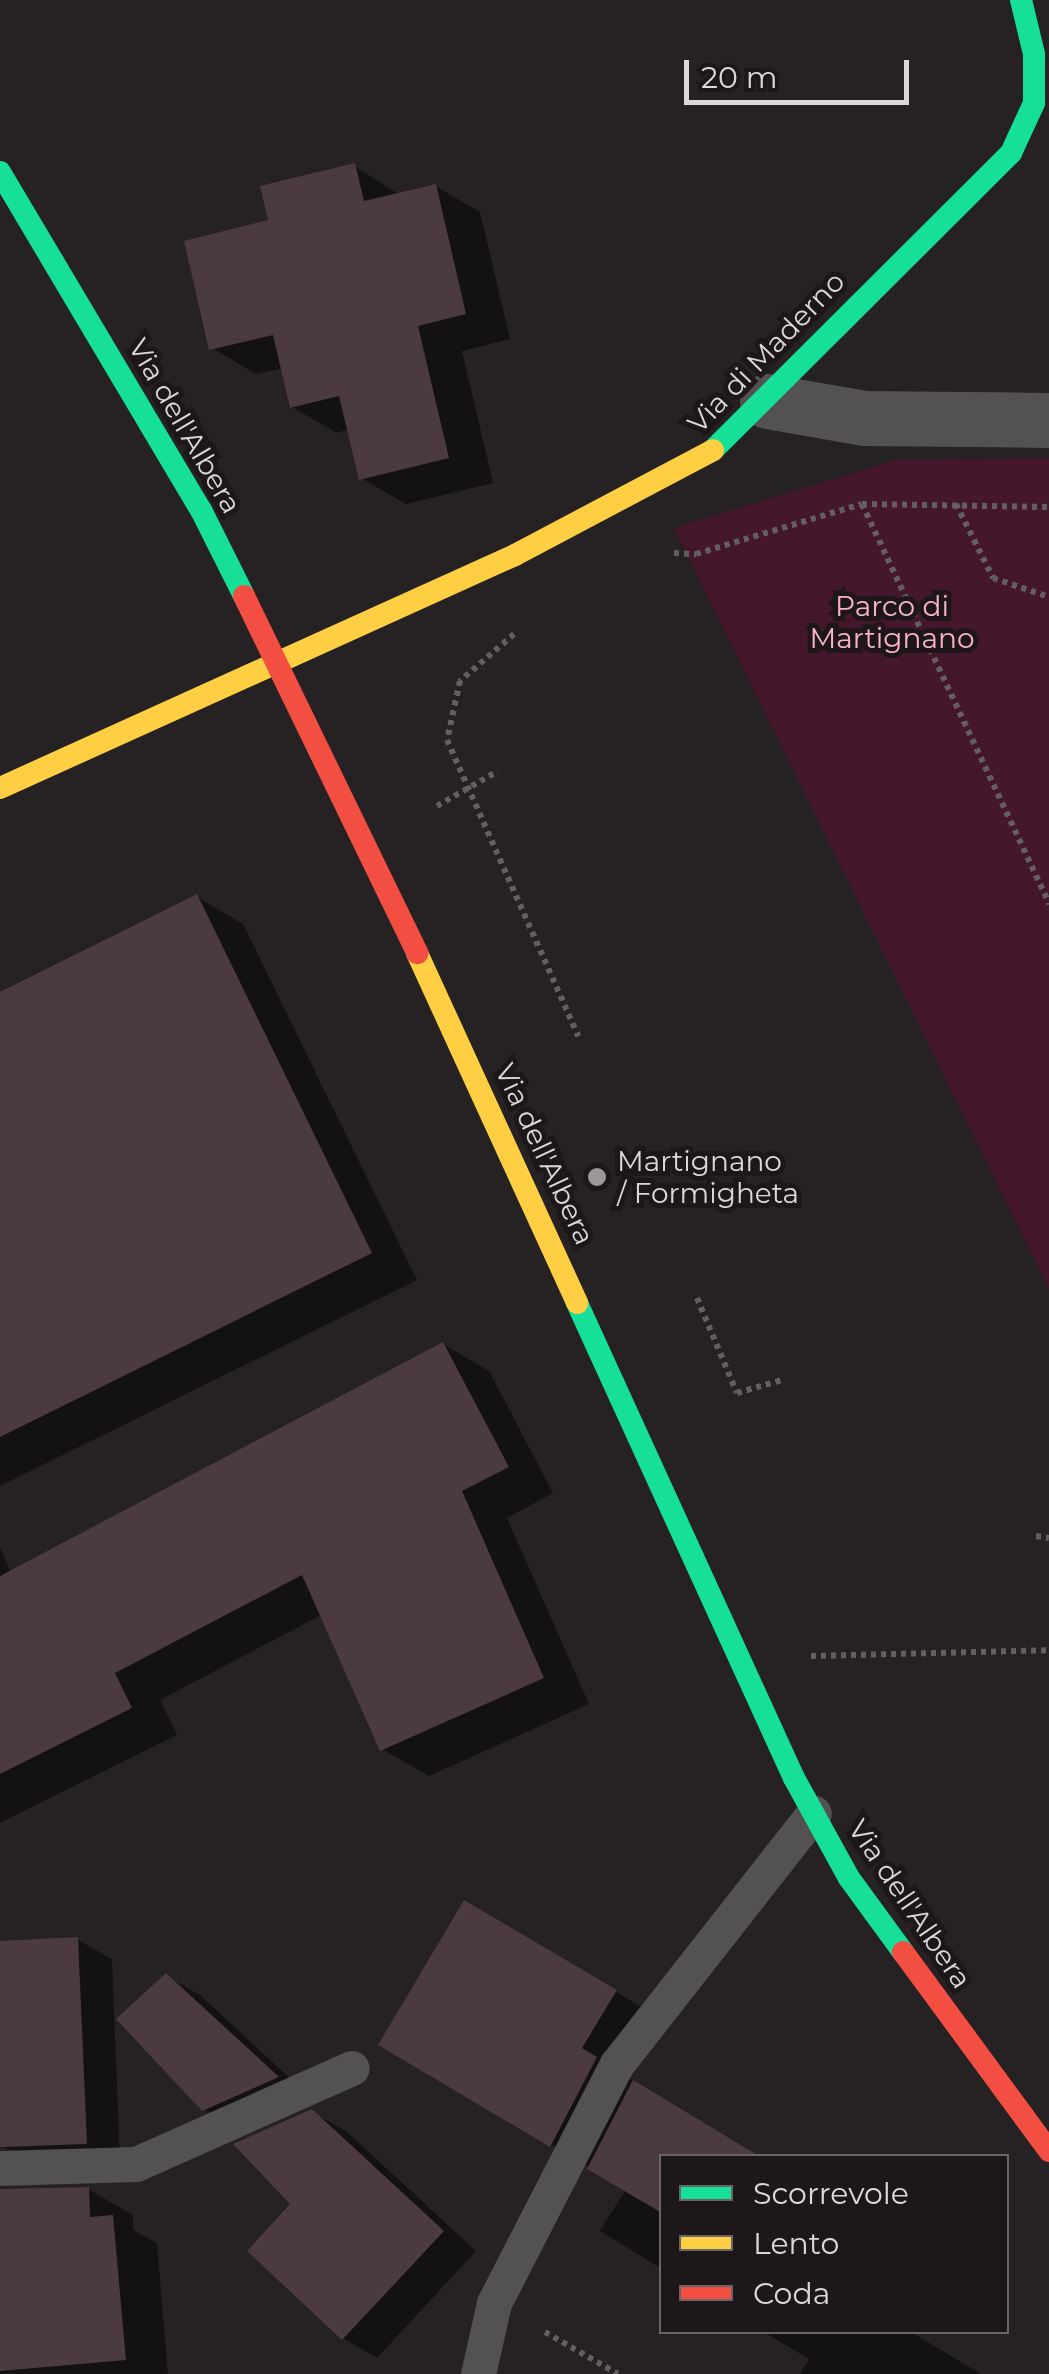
<!DOCTYPE html>
<html>
<head>
<meta charset="utf-8">
<style>
  body { margin:0 }
  #map { position:relative; width:1049px; height:2374px; overflow:hidden; background:#262123; font-family:Montserrat,sans-serif }
  div>[style] { position:absolute }
  .green>* { inset:0; background:#45172d }
  .shadow>* { inset:0; background:#0007 }
  .building>* { inset:0; background:#4c3a43 }
  .path>* { height:6px; margin-top:-3px; transform-origin:0; background:repeating-linear-gradient(90deg,#625f60 0 5px,transparent 0 10px) }
  .lane>* { height:35px; margin:-17.5px; padding:0 17.5px; transform-origin:17.5px; border-radius:17.5px; background:#545153 }
  .street>* { height:55px; margin:-27.5px; padding:0 27.5px; transform-origin:27.5px; border-radius:27.5px; background:#545153 }
  .fast>* { height:22px; margin:-11px; padding:0 11px; transform-origin:11px; border-radius:11px; background:#16e098 }
  .slow>* { height:22px; margin:-11px; padding:0 11px; transform-origin:11px; border-radius:11px; background:#ffcf43 }
  .jam>* { height:22px; margin:-11px; padding:0 11px; transform-origin:11px; border-radius:11px; background:#f24e42 }
  .dots>* { width:28px; height:28px; translate:-50% -50%; box-sizing:border-box; border:5px solid #1d1719; border-radius:50% }
  span { translate:-50% -50%; white-space:nowrap; text-align:center; line-height:1.15; -webkit-text-stroke:10px #1d1719; paint-order:stroke }
  .street-label { font-size:28px; color:#dcd7d9 }
  .park-label { font-size:28px; color:#fab1cd }
  .poi-label { font-size:28px; color:#dcd7d9 }
  .left { translate:0 -50%; text-align:left }
  .legend { position:absolute; left:659px; top:2154px; width:350px; height:180px; box-sizing:border-box; background:#1d1719; border:2px solid #696466; margin:0; padding:12px 18px; list-style:none; font-size:30px; color:#dcd7d9 }
  .legend li { display:flex; align-items:center; gap:20px; height:50px }
  .legend b { width:50px; border:2px solid #696466 }
  .scale { position:absolute; left:684px; top:60px; width:225px; height:45px; box-sizing:border-box; border:5px solid #dcd7d9; border-top:0; padding-left:12px; font-size:30px; line-height:35px; white-space:nowrap; color:#dcd7d9; -webkit-text-stroke:8px #1d1719; paint-order:stroke }
</style>
</head>
<body>
<div id="map">
  <div class="green">
    <div style="clip-path:polygon(1049px 458px,1049px 1289px,674px 528px,896px 460px)"></div>
  </div>
  <div class="shadow">
    <div style="clip-path:polygon(354px 166px,400px 195px,435px 186px,480px 212px,510px 339px,462px 351px,493px 483px,406px 504px,361px 478px,349px 429px,337px 433px,292px 407px,283px 368px,256px 374px,212px 348px,271px 222px)"></div>
    <div style="clip-path:polygon(197px 897px,243px 924px,417px 1280px,0 1486px,0 994px)"></div>
    <div style="clip-path:polygon(443px 1344px,489px 1371px,553px 1493px,507px 1518px,589px 1704px,429px 1776px,382px 1749px,323px 1614px,160px 1700px,177px 1735px,0 1823px,0 1547px,11px 1573px)"></div>
    <div style="clip-path:polygon(465px 1903px,660px 2018px,625px 2076px,757px 2156px,662px 2156px,662px 2269px,600px 2231px,626px 2189px,381px 2044px)"></div>
    <div style="clip-path:polygon(78px 1940px,112px 1959px,120px 2162px,35px 2165px,1px 2145px,0 1943px)"></div>
    <div style="clip-path:polygon(166px 1976px,200px 1995px,310px 2097px,238px 2129px,204px 2109px)"></div>
    <div style="clip-path:polygon(312px 2112px,347px 2132px,476px 2251px,377px 2358px,343px 2338px,294px 2204px)"></div>
    <div style="clip-path:polygon(88px 2189px,133px 2215px,133px 2230px,157px 2243px,168px 2374px,0 2374px,0 2227px)"></div>
    <div style="clip-path:polygon(764px 2332px,911px 2332px,981px 2374px,800px 2374px,809px 2359px)"></div>
  </div>
  <div class="building">
    <div style="clip-path:polygon(355px 163px,364px 201px,436px 184px,466px 314px,418px 326px,449px 458px,359px 480px,339px 396px,290px 408px,273px 335px,209px 350px,184px 241px,268px 220px,260px 186px)"></div>
    <div style="clip-path:polygon(197px 894px,372px 1253px,0 1437px,0 992px)"></div>
    <div style="clip-path:polygon(443px 1342px,509px 1467px,462px 1491px,544px 1678px,380px 1751px,302px 1575px,115px 1673px,132px 1708px,0 1774px,0 1576px)"></div>
    <div style="clip-path:polygon(464px 1900px,617px 1990px,582px 2048px,597px 2057px,550px 2147px,378px 2045px)"></div>
    <div style="clip-path:polygon(78px 1937px,87px 2144px,0 2147px,0 1941px)"></div>
    <div style="clip-path:polygon(166px 1973px,279px 2077px,202px 2111px,116px 2019px)"></div>
    <div style="clip-path:polygon(633px 2080px,759px 2156px,662px 2156px,662px 2213px,587px 2169px)"></div>
    <div style="clip-path:polygon(312px 2109px,444px 2231px,342px 2340px,247px 2251px,290px 2204px,233px 2144px)"></div>
    <div style="clip-path:polygon(89px 2187px,90px 2217px,113px 2215px,126px 2360px,0 2371px,0 2189px)"></div>
  </div>
  <div class="path">
    <div style="left:862px;top:504px;width:442px;rotate:64.9deg"></div>
    <div style="left:956px;top:504px;width:83px;rotate:63.4deg"></div>
    <div style="left:993px;top:578px;width:59px;rotate:18.7deg"></div>
    <div style="left:674px;top:553px;width:22px;rotate:3deg"></div>
    <div style="left:696px;top:554px;width:173px;rotate:-16.8deg"></div>
    <div style="left:862px;top:504px;width:187px;rotate:0.9deg"></div>
    <div style="left:514px;top:634px;width:72px;rotate:139deg"></div>
    <div style="left:460px;top:681px;width:60px;rotate:102.4deg"></div>
    <div style="left:447px;top:740px;width:324px;rotate:66.1deg"></div>
    <div style="left:437px;top:806px;width:70px;rotate:-29.8deg"></div>
    <div style="left:697px;top:1298px;width:103px;rotate:67.2deg"></div>
    <div style="left:737px;top:1393px;width:47px;rotate:-16.1deg"></div>
    <div style="left:1036px;top:1536px;width:13px;rotate:9deg"></div>
    <div style="left:811px;top:1656px;width:238px;rotate:-1.4deg"></div>
    <div style="left:545px;top:2332px;width:84px;rotate:29.9deg"></div>
  </div>
  <div class="lane">
    <div style="left:0;top:2168px;width:136px;rotate:-1.7deg"></div>
    <div style="left:136px;top:2164px;width:236px;rotate:-24deg"></div>
    <div style="left:478px;top:2374px;width:73px;rotate:-77.3deg"></div>
    <div style="left:494px;top:2303px;width:269px;rotate:-62.8deg"></div>
    <div style="left:617px;top:2064px;width:319px;rotate:-51.9deg"></div>
  </div>
  <div class="street">
    <div style="left:767px;top:401px;width:98px;rotate:9.9deg"></div>
    <div style="left:864px;top:418px;width:185px;rotate:0.6deg"></div>
  </div>
  <div class="fast">
    <div style="left:0;top:172px;width:393px;rotate:59.3deg"></div>
    <div style="left:201px;top:510px;width:96px;rotate:63.4deg"></div>
    <div style="left:713px;top:450px;width:421px;rotate:-44.9deg"></div>
    <div style="left:1011px;top:153px;width:55px;rotate:-65.3deg"></div>
    <div style="left:1034px;top:103px;width:49px;rotate:-90deg"></div>
    <div style="left:1034px;top:54px;width:56px;rotate:-103.5deg"></div>
    <div style="left:577px;top:1303px;width:522px;rotate:65.45deg"></div>
    <div style="left:794px;top:1778px;width:114px;rotate:61.2deg"></div>
    <div style="left:849px;top:1878px;width:92px;rotate:53.9deg"></div>
  </div>
  <div class="slow">
    <div style="left:0;top:788px;width:565px;rotate:-24.34deg"></div>
    <div style="left:515px;top:555px;width:224px;rotate:-27.9deg"></div>
    <div style="left:417px;top:953px;width:385px;rotate:65.4deg"></div>
  </div>
  <div class="jam">
    <div style="left:244px;top:596px;width:397px;rotate:64.1deg"></div>
    <div style="left:903px;top:1952px;width:247px;rotate:53.7deg"></div>
  </div>
  <div class="dots">
    <div style="left:597px;top:1177px;background:#9c9799"></div>
  </div>
  <div class="street-label">
    <span style="left:766px;top:352px;rotate:-46deg">Via di Maderno</span>
    <span style="left:185px;top:426px;rotate:60deg">Via dell'Albera</span>
    <span style="left:545px;top:1154px;rotate:65deg">Via dell'Albera</span>
    <span style="left:910px;top:1904px;rotate:56deg">Via dell'Albera</span>
  </div>
  <div class="park-label">
    <span style="left:892px;top:622px">Parco di<br>Martignano</span>
  </div>
  <div class="poi-label">
    <span class="left" style="left:617px;top:1177px">Martignano<br>/ Formigheta</span>
  </div>
  <ul class="legend">
  <li><b style="height:12px;background:#16e098"></b>Scorrevole</li>
  <li><b style="height:12px;background:#ffcf43"></b>Lento</li>
  <li><b style="height:12px;background:#f24e42"></b>Coda</li>
  </ul>
  <div class="scale">20 m</div>
</div>
</body>
</html>
